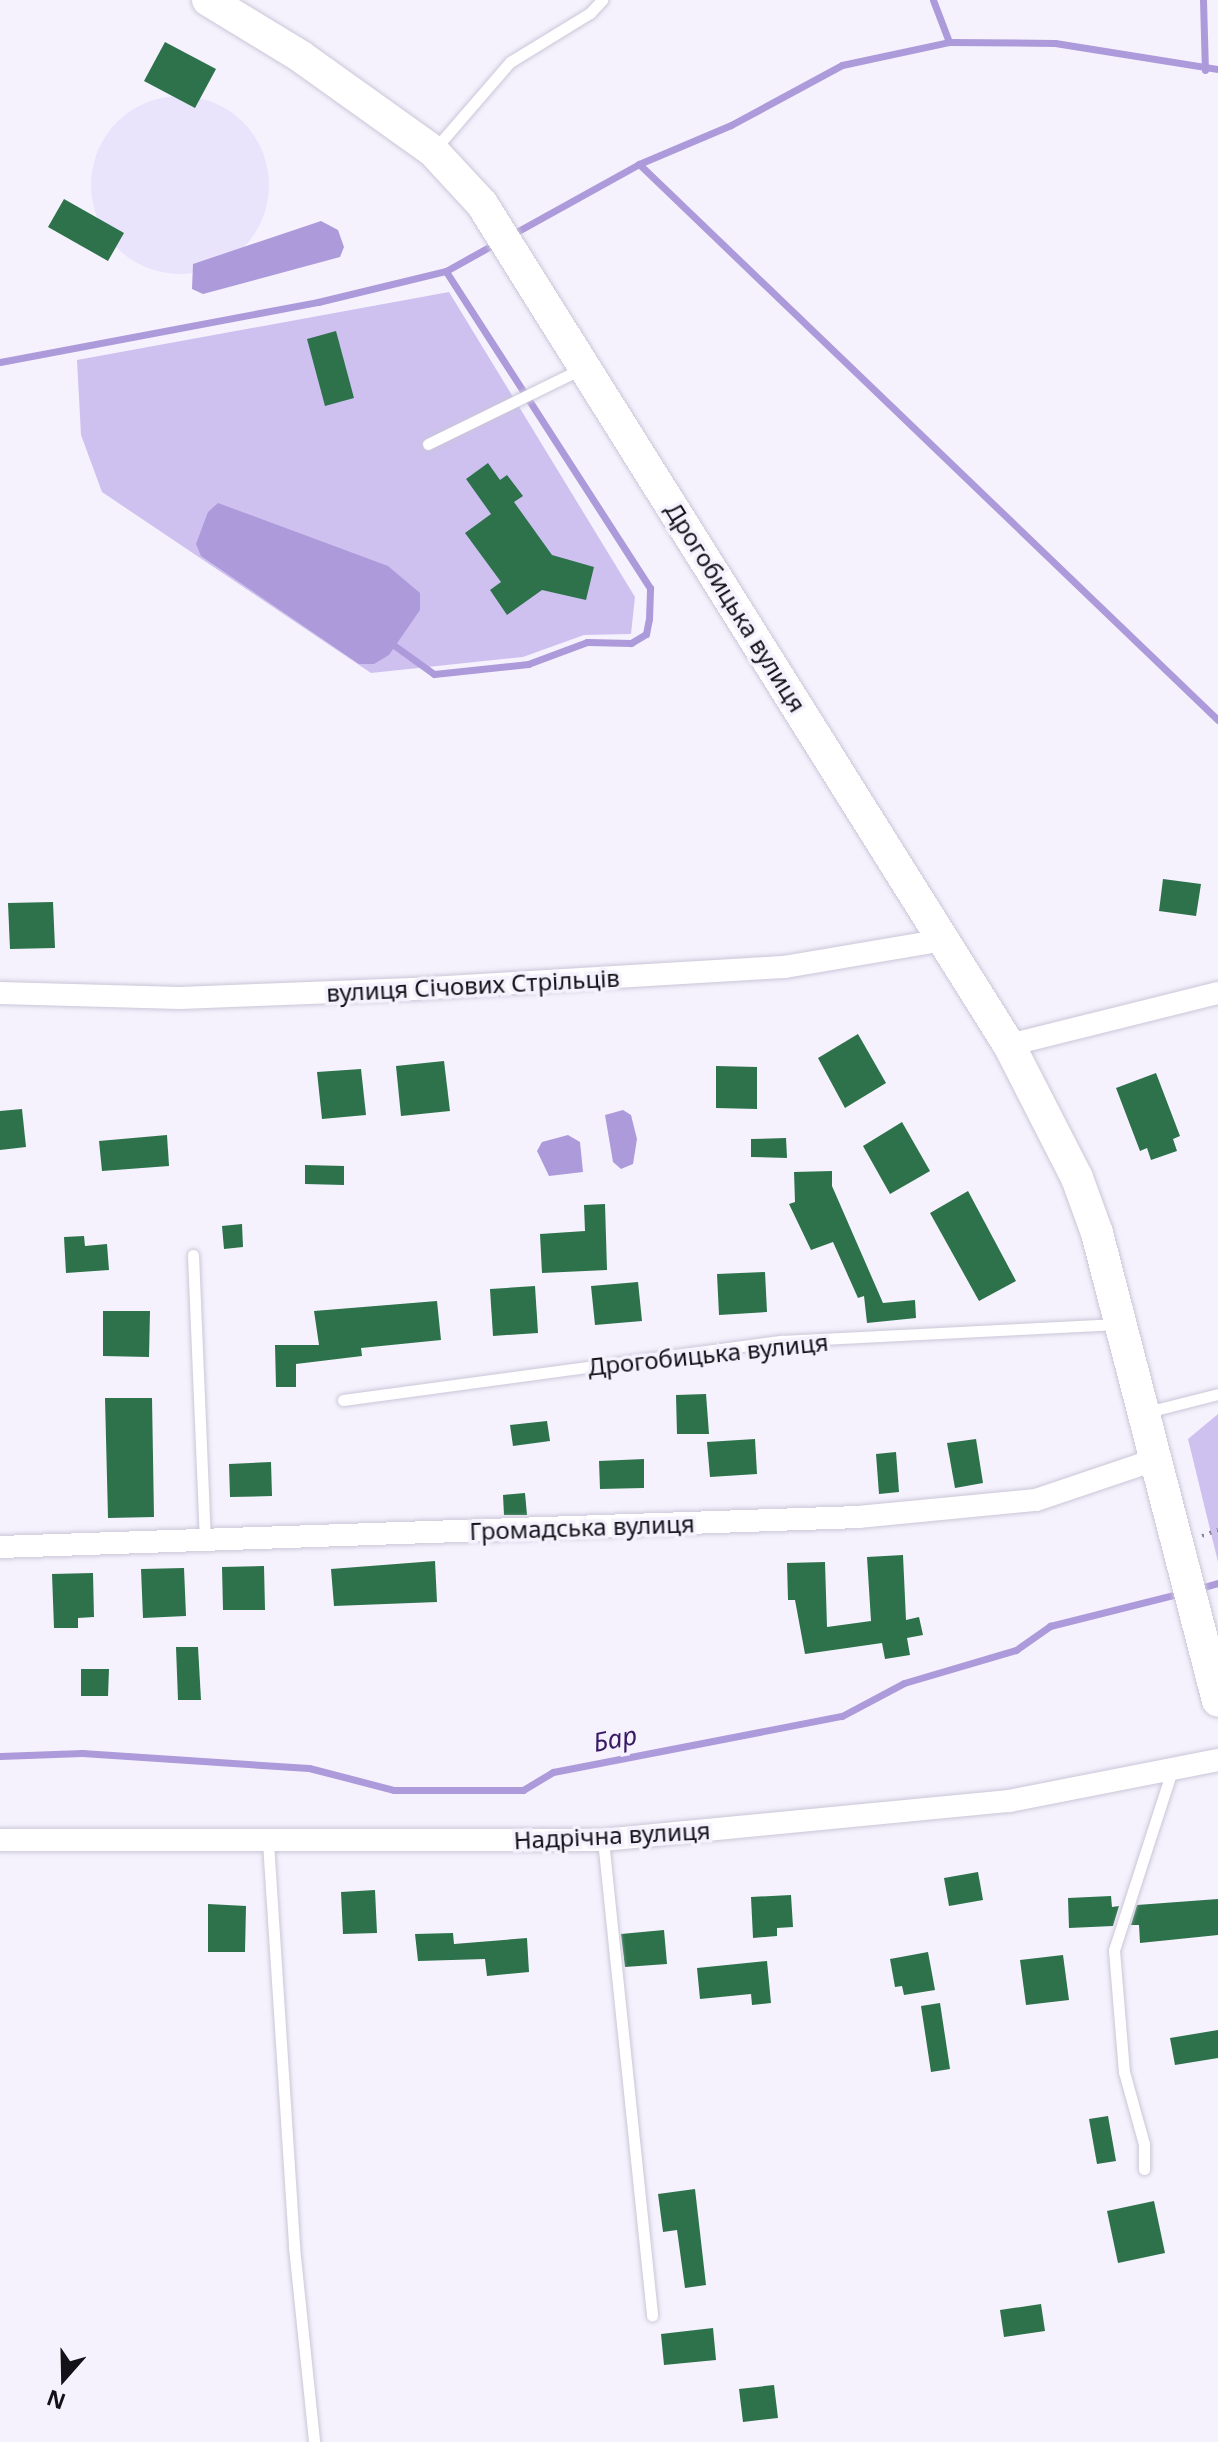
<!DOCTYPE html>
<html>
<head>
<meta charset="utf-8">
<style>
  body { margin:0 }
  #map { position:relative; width:1218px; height:2442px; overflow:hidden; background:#f5f2fd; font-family:"Noto Sans",sans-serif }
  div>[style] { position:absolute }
  .built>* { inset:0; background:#e9e3fc }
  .round { border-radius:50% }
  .green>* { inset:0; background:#cec1f0 }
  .water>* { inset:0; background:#ad9ada }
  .stream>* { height:7px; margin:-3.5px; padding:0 3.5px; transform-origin:3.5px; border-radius:3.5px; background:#ad9ada }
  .building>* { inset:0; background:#2d724b }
  .path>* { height:4px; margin-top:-2px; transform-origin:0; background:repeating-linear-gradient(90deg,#8a8891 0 2px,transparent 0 8px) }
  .roads { filter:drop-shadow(0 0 2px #cbc6d8) drop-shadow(0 0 2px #cbc6d8) }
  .service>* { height:11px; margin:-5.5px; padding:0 5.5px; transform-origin:5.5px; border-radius:5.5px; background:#fff }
  .minor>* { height:22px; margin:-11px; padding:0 11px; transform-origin:11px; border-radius:11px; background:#fff }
  .secondary>* { height:32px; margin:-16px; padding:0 16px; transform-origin:16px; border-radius:16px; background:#fff }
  span { translate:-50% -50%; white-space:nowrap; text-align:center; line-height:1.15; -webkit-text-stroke:7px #f5f2fd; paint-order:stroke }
  .street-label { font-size:24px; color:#131218 }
  .water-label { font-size:26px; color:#381963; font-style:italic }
  .north { position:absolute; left:24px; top:2338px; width:80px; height:80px; -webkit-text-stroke:6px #f5f2fd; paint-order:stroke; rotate:200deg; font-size:22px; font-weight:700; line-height:32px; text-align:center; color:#131218 }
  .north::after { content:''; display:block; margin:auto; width:28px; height:36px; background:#131218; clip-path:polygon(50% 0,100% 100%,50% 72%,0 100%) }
</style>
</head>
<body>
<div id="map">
  <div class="built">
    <div class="round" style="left:91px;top:96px;width:178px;height:178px"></div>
  </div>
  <div class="green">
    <div style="clip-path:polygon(449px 292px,635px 597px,631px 634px,584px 635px,523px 657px,371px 673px,102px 492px,81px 435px,77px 360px)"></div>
    <div style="clip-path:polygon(1218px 1414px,1218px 1562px,1188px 1439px)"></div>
  </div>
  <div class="water">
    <div style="clip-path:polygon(321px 221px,338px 230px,344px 247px,340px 257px,203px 294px,192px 289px,193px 264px)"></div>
    <div style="clip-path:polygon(218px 503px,388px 566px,420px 593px,420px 610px,389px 655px,374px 664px,359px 664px,201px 556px,196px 544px,208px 512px)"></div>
    <div style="clip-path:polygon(623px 1110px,631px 1115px,637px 1139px,633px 1164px,621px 1169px,613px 1162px,605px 1115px)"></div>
    <div style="clip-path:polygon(568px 1135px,580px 1142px,583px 1172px,549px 1176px,537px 1151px,542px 1142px)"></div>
  </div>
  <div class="stream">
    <div style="left:933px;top:0;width:45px;rotate:69.1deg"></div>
    <div style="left:1203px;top:0;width:70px;rotate:88.4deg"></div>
    <div style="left:639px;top:164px;width:803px;rotate:43.84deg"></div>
    <div style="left:511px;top:235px;width:146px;rotate:-29deg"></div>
    <div style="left:639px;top:164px;width:100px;rotate:-23deg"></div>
    <div style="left:731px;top:125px;width:126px;rotate:-28.4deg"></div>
    <div style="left:842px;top:65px;width:109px;rotate:-12.1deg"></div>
    <div style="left:949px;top:42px;width:106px;rotate:0.5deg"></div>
    <div style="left:1055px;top:43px;width:165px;rotate:9.1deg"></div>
    <div style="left:0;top:362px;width:324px;rotate:-10.7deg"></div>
    <div style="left:318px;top:302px;width:132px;rotate:-13.6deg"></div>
    <div style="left:446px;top:271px;width:57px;rotate:-29.2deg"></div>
    <div style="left:395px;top:646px;width:48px;rotate:35.7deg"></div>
    <div style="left:434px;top:674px;width:95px;rotate:-6.1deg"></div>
    <div style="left:528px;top:664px;width:63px;rotate:-20.4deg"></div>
    <div style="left:587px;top:642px;width:44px;rotate:1.3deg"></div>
    <div style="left:631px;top:643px;width:17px;rotate:-31deg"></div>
    <div style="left:646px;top:634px;width:15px;rotate:-79deg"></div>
    <div style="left:649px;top:619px;width:31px;rotate:-88deg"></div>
    <div style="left:650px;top:588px;width:377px;rotate:-122.8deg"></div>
    <div style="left:1197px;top:1589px;width:22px;rotate:-16deg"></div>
    <div style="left:0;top:1756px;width:82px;rotate:-2.1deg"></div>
    <div style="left:82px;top:1753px;width:227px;rotate:3.8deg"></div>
    <div style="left:309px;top:1768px;width:88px;rotate:14.5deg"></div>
    <div style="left:394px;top:1790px;width:129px"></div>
    <div style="left:523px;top:1790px;width:35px;rotate:-31deg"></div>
    <div style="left:553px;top:1772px;width:294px;rotate:-11deg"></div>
    <div style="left:842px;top:1716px;width:70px;rotate:-28deg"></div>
    <div style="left:904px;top:1683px;width:117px;rotate:-16.4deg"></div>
    <div style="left:1016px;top:1650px;width:42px;rotate:-35.2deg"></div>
    <div style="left:1050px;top:1626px;width:135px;rotate:-14.1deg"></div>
  </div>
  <div class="building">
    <div style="clip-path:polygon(165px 42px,216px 69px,195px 108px,144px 81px)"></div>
    <div style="clip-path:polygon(64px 199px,124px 233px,108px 261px,48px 227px)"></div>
    <div style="clip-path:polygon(336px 331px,354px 398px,325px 406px,307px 339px)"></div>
    <div style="clip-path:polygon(488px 463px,500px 480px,507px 475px,523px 496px,514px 502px,552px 555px,594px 567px,586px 600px,542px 590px,507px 615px,490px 590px,501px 582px,465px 533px,491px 514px,466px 479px)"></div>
    <div style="clip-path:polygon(1163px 879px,1201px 884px,1196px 916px,1159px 911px)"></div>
    <div style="clip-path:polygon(53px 902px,55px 948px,10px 949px,8px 903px)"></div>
    <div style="clip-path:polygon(858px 1034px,886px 1083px,845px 1108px,818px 1058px)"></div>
    <div style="clip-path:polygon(444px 1061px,450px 1111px,401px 1116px,396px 1066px)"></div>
    <div style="clip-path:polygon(716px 1066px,757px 1067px,757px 1109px,716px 1108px)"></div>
    <div style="clip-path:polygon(361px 1069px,366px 1115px,322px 1119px,317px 1072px)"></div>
    <div style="clip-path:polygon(1156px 1073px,1180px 1136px,1173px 1139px,1177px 1151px,1151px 1160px,1147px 1148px,1140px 1151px,1116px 1088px)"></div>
    <div style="clip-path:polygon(22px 1109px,26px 1147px,0 1150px,0 1111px)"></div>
    <div style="clip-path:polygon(902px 1122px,930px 1171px,890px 1194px,863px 1146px)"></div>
    <div style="clip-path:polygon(167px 1135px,169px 1166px,102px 1171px,99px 1141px)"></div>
    <div style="clip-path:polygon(786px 1138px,787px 1158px,751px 1157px,751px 1139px)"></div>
    <div style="clip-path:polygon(305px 1165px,344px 1166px,344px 1185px,305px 1184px)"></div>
    <div style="clip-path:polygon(832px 1171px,832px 1186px,883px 1303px,915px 1300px,916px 1318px,867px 1323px,864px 1296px,858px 1298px,833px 1242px,811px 1250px,789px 1204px,795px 1202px,794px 1172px)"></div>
    <div style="clip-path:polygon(968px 1191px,1016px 1281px,979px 1301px,930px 1213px)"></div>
    <div style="clip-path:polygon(605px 1204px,607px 1270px,542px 1273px,540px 1234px,585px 1231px,584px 1205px)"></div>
    <div style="clip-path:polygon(242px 1224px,243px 1247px,224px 1249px,222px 1226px)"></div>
    <div style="clip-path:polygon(84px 1236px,85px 1246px,107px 1244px,109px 1270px,66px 1273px,64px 1237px)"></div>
    <div style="clip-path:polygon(765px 1272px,767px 1312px,719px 1315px,717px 1274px)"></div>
    <div style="clip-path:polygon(638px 1282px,642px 1321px,595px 1325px,591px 1286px)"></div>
    <div style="clip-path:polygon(535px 1286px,538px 1333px,493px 1336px,490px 1289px)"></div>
    <div style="clip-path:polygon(437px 1301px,441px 1340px,361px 1348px,362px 1356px,296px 1364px,296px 1387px,276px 1387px,275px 1345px,319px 1345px,314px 1311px)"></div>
    <div style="clip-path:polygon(103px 1311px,150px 1311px,149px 1357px,103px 1356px)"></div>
    <div style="clip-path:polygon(706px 1394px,709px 1434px,677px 1434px,676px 1395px)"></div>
    <div style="clip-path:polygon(105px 1398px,152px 1398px,154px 1517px,108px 1518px)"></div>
    <div style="clip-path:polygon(547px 1421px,550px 1441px,513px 1446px,510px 1425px)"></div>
    <div style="clip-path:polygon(755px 1439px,757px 1474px,710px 1477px,707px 1442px)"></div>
    <div style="clip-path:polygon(976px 1439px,983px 1483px,955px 1488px,947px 1443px)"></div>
    <div style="clip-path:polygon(896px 1452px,899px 1492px,879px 1494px,876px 1454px)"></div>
    <div style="clip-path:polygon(644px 1459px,644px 1488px,600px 1489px,599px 1461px)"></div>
    <div style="clip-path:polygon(271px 1462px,272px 1496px,230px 1497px,229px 1464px)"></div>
    <div style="clip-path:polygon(525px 1493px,527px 1515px,504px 1515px,503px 1495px)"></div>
    <div style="clip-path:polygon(903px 1555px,906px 1620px,919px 1617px,923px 1635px,907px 1638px,910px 1655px,885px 1659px,882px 1643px,805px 1654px,795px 1600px,788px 1600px,787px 1563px,825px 1562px,827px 1627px,871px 1621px,867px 1557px)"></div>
    <div style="clip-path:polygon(435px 1561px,437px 1602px,334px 1606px,331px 1569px)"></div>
    <div style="clip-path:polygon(264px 1566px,265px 1610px,223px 1610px,222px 1567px)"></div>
    <div style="clip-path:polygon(184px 1568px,186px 1616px,143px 1618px,141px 1569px)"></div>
    <div style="clip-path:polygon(93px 1573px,94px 1617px,78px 1618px,78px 1628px,54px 1628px,52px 1574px)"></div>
    <div style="clip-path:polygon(176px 1647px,198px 1647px,201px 1700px,178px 1700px)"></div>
    <div style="clip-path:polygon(81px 1669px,109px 1669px,108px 1696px,81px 1696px)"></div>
    <div style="clip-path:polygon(978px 1872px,983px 1900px,949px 1906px,944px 1878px)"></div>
    <div style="clip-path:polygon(375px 1890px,377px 1933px,343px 1934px,341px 1892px)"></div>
    <div style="clip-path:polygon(791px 1895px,793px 1927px,777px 1928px,777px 1936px,753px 1938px,751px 1897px)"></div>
    <div style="clip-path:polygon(1111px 1896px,1112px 1907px,1119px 1906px,1113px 1926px,1069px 1928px,1068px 1898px)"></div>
    <div style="clip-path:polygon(1218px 1899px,1218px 1935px,1140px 1943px,1139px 1925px,1131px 1925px,1137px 1905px)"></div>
    <div style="clip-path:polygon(208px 1904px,246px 1906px,245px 1952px,208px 1952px)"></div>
    <div style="clip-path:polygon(664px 1930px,667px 1964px,625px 1967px,621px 1934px)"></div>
    <div style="clip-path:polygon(453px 1933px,454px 1944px,527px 1938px,529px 1972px,487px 1976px,485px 1959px,418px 1961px,415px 1934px)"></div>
    <div style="clip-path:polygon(928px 1952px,935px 1990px,904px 1995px,902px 1986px,895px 1987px,890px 1959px)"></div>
    <div style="clip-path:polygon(1063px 1955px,1069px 2000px,1026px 2005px,1020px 1960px)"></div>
    <div style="clip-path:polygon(767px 1961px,771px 2003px,752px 2005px,751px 1994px,700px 1999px,697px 1968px)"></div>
    <div style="clip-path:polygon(940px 2003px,950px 2069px,931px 2072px,921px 2006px)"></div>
    <div style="clip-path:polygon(1218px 2030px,1218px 2058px,1175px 2065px,1170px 2038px)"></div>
    <div style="clip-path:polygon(1108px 2116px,1116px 2161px,1097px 2164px,1089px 2119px)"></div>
    <div style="clip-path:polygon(695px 2189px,706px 2285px,685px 2288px,677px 2230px,663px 2232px,658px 2194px)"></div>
    <div style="clip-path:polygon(1154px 2201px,1165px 2253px,1118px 2263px,1107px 2211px)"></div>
    <div style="clip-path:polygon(1041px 2304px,1045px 2331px,1004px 2337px,1000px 2310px)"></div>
    <div style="clip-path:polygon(713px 2328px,716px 2360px,664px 2365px,661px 2334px)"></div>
    <div style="clip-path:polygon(774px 2385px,778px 2418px,743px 2422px,739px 2389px)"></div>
  </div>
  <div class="path">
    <div style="left:1202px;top:1536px;width:17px;rotate:-21deg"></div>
  </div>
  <div class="roads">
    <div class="service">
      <div style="left:434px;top:150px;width:116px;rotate:-49.2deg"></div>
      <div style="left:510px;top:62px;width:94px;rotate:-31.5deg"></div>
      <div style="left:590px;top:13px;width:18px;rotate:-47deg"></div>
      <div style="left:428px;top:444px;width:170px;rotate:-26.1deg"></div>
      <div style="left:193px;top:1255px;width:286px;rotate:87.6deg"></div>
      <div style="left:343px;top:1400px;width:443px;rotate:-7.7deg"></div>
      <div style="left:782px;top:1341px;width:336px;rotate:-2.9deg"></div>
      <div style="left:1147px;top:1412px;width:73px;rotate:-14.2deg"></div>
      <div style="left:603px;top:1840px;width:478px;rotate:84.1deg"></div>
      <div style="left:268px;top:1842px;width:406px;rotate:86.3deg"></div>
      <div style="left:294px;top:2247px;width:196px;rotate:84.1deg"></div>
      <div style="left:1144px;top:2169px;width:25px;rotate:-90deg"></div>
      <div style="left:1144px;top:2144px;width:75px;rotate:-105.5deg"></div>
      <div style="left:1124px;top:2072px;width:122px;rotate:-94.7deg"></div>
      <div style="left:1114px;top:1950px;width:189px;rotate:-72.1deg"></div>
    </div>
    <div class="minor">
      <div style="left:0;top:993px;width:180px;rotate:1.6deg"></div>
      <div style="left:180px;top:998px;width:232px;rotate:-2.2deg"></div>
      <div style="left:412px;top:989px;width:373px;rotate:-3.4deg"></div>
      <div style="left:784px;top:967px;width:162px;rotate:-9.6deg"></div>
      <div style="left:1009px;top:1045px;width:215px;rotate:-14deg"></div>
      <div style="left:0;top:1547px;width:859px;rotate:-2deg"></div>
      <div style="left:858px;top:1517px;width:179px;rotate:-5.5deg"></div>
      <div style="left:1036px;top:1500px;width:128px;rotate:-18.7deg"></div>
      <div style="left:0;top:1840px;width:603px"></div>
      <div style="left:603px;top:1840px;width:408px;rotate:-5.5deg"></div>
      <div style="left:1009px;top:1801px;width:213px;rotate:-11.1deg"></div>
    </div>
    <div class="secondary">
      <div style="left:208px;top:0;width:108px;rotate:31.3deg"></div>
      <div style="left:300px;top:56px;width:163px;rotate:35.5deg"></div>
      <div style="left:433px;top:151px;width:72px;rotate:47.2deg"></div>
      <div style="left:482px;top:204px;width:992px;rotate:57.93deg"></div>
      <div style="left:1009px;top:1045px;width:149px;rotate:62.9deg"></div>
      <div style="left:1077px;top:1178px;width:59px;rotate:70deg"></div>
      <div style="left:1097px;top:1233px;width:483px;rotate:75.5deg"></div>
    </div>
  </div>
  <div class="street-label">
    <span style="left:736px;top:607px;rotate:58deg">Дрогобицька вулиця</span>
    <span style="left:473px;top:985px;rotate:-3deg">вулиця Січових Стрільців</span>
    <span style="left:708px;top:1354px;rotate:-6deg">Дрогобицька вулиця</span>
    <span style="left:582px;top:1527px;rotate:-2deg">Громадська вулиця</span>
    <span style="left:612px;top:1835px;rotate:-3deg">Надрічна вулиця</span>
  </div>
  <div class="water-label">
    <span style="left:615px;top:1739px;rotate:-11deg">Бар</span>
  </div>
  <div class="north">N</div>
</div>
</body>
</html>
